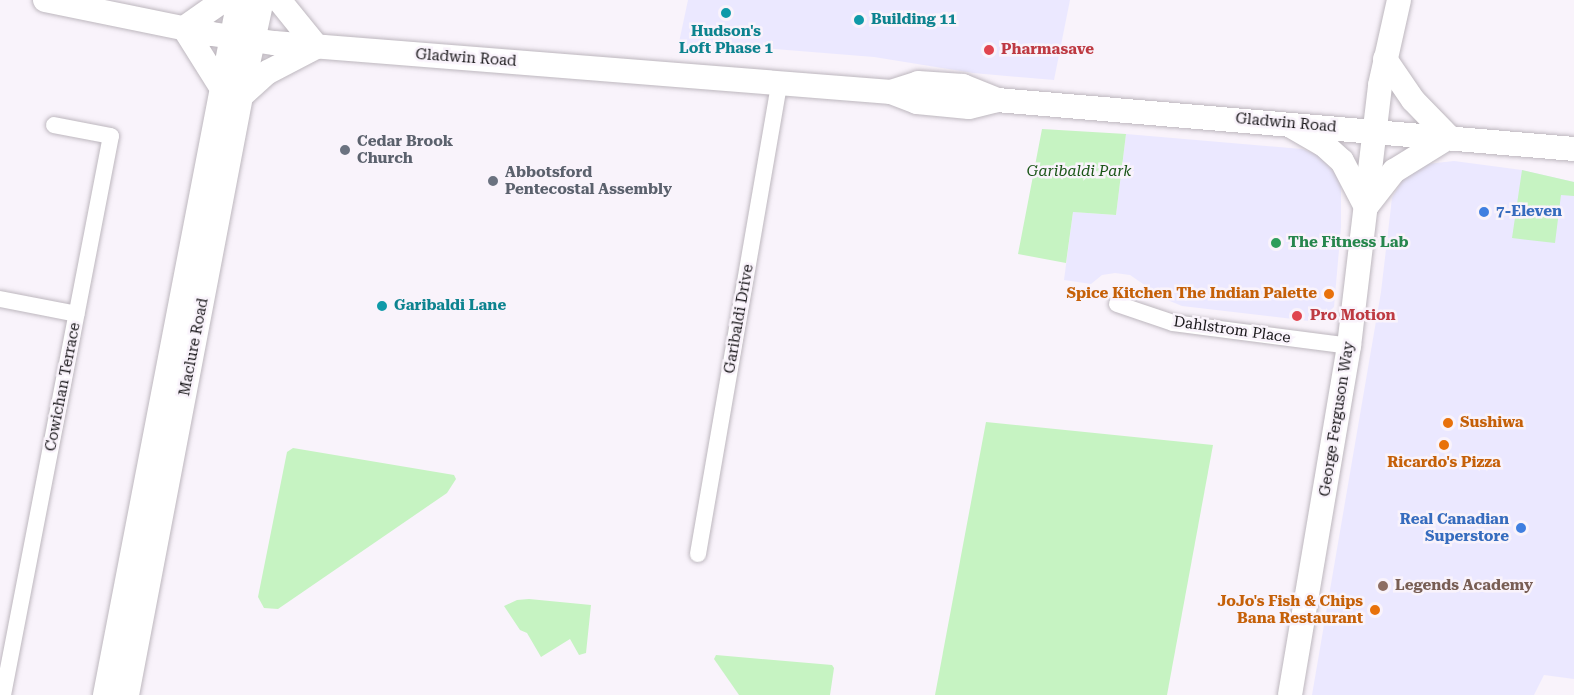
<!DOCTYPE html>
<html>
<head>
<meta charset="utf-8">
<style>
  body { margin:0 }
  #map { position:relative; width:1574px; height:695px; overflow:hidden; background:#f9f3fb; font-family:"Roboto Serif",serif }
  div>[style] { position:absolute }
  .commercial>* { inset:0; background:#ebe8ff }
  .green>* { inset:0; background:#c6f3c2 }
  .roads { filter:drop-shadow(0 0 2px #bdb7be) drop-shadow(0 0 2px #bdb7be) }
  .minor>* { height:16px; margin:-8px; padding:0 8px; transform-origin:8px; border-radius:8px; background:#fff }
  .secondary>* { height:24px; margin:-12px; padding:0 12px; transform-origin:12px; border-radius:12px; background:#fff }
  .dots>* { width:16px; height:16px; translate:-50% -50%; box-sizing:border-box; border:3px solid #f9f3fb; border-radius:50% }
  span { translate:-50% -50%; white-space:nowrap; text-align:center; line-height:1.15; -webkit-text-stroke:5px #f9f3fb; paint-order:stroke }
  .culture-label { font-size:15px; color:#0d838f; font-weight:700 }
  .left { translate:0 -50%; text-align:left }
  .health-label { font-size:15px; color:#be3a42; font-weight:700 }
  .street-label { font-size:15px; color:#181619 }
  .worship-label { font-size:15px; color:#5b616d; font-weight:700 }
  .park-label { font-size:15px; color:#195416; font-style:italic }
  .shop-label { font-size:15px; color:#366cbe; font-weight:700 }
  .right { translate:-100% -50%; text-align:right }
  .leisure-label { font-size:15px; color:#27864d; font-weight:700 }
  .food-label { font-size:15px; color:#c56008; font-weight:700 }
  .education-label { font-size:15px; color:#785e54; font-weight:700 }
</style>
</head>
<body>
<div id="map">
  <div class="commercial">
    <div style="clip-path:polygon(688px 0,1070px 0,1054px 80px,973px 73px,874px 57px,762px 48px,751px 54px,678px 47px)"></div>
    <div style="clip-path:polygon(1126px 134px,1302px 149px,1318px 155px,1334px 172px,1341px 186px,1341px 227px,1334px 307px,1318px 322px,1182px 306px,1165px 299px,1130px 275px,1115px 273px,1102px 275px,1091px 284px,1064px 280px,1073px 212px,1116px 215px)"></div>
    <div style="clip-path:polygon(1454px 161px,1522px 170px,1574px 182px,1574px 679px,1544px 675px,1534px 695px,1312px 695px,1381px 292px,1392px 198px,1403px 179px,1427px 164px)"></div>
  </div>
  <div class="green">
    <div style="clip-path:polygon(1042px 129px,1126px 134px,1116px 215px,1073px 212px,1066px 263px,1018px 254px)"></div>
    <div style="clip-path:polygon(1522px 170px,1574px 182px,1574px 196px,1561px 195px,1555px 243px,1512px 238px)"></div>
    <div style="clip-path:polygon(986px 422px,1213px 445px,1167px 695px,935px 695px)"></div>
    <div style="clip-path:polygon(293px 448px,454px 475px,456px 479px,447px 493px,278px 609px,264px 608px,258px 597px,287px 452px)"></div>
    <div style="clip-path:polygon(529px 599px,591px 605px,586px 653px,579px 655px,570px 639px,541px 657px,527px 633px,520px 630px,504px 606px,517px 600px)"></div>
    <div style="clip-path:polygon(716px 655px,832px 665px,834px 668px,830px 695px,739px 695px,714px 659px)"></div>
  </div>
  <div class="roads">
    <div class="minor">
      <div style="left:0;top:299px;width:78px;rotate:11deg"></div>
      <div style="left:1117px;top:304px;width:59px;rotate:18.7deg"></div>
      <div style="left:1173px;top:323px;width:177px;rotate:7.4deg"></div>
      <div style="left:698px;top:554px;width:478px;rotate:-80.2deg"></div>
      <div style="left:3px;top:695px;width:569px;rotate:-79.07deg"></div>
      <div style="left:111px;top:136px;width:58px;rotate:-169.1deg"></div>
    </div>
    <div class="secondary">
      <div style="left:45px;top:0;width:170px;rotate:11.5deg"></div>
      <div style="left:212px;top:34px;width:63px;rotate:8.3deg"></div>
      <div style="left:274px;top:43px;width:619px;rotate:4.54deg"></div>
      <div style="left:891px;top:92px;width:28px;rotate:21deg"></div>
      <div style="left:917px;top:102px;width:52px;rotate:5.5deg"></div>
      <div style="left:969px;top:107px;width:29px;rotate:-14deg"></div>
      <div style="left:997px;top:100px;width:579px;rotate:4.85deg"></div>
      <div style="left:279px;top:0;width:60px;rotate:51deg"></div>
      <div style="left:184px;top:28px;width:70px;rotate:57.9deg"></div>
      <div style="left:184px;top:28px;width:49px;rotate:-35deg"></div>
      <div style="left:1385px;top:59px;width:50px;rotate:55.7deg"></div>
      <div style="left:1413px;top:100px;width:52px;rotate:45.8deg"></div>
      <div style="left:891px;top:92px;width:28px;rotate:-18deg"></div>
      <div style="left:918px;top:83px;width:45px;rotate:3.8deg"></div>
      <div style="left:963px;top:86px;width:37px;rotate:22deg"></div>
      <div style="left:241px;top:96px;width:36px;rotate:-42deg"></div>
      <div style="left:268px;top:72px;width:54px;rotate:-27.5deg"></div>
      <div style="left:1293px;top:127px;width:34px;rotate:30deg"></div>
      <div style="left:1323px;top:144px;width:25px;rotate:42deg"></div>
      <div style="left:1342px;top:161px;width:52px;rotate:62.4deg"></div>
      <div style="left:1366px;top:207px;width:46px;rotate:-52.1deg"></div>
      <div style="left:1394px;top:171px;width:65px;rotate:-31.7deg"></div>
      <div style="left:105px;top:695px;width:708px;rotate:-79.09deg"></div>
      <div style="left:127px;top:695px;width:610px;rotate:-79.22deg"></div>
      <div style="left:241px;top:96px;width:98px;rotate:-77.7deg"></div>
      <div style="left:1290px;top:695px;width:354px;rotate:-80.4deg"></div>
      <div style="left:1349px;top:346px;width:263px;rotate:-83.2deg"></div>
      <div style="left:1380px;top:85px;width:87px;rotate:-77.4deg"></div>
    </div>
  </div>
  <div class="dots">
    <div style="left:726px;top:13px;background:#0f9aa8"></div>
    <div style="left:859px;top:20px;background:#0f9aa8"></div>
    <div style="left:989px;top:50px;background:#e0444e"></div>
    <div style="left:345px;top:150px;background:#6b7280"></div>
    <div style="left:493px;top:181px;background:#6b7280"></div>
    <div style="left:1484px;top:212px;background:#3f7fe0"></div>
    <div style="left:1276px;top:243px;background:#2e9e5b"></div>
    <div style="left:1329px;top:294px;background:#e8710a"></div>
    <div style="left:382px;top:306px;background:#0f9aa8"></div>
    <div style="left:1297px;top:316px;background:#e0444e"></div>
    <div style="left:1448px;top:423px;background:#e8710a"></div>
    <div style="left:1444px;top:445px;background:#e8710a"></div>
    <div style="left:1521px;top:528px;background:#3f7fe0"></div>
    <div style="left:1383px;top:586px;background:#8d6e63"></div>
    <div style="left:1375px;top:610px;background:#e8710a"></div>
  </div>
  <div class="culture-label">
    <span class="left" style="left:871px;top:20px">Building 11</span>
    <span style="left:726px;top:40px">Hudson's<br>Loft Phase 1</span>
    <span class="left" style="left:394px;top:306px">Garibaldi Lane</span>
  </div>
  <div class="health-label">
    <span class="left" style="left:1001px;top:50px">Pharmasave</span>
    <span class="left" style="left:1310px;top:316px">Pro Motion</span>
  </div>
  <div class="street-label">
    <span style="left:466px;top:58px;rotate:4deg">Gladwin Road</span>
    <span style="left:1286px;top:123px;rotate:5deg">Gladwin Road</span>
    <span style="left:739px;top:319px;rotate:-80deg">Garibaldi Drive</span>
    <span style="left:1232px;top:330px;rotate:8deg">Dahlstrom Place</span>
    <span style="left:194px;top:347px;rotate:-79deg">Maclure Road</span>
    <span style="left:63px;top:387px;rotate:-79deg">Cowichan Terrace</span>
    <span style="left:1337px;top:419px;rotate:-81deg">George Ferguson Way</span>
  </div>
  <div class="worship-label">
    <span class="left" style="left:357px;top:150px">Cedar Brook<br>Church</span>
    <span class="left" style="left:505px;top:181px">Abbotsford<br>Pentecostal Assembly</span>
  </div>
  <div class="park-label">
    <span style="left:1079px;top:172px">Garibaldi Park</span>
  </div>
  <div class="shop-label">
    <span class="left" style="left:1496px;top:212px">7-Eleven</span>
    <span class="right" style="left:1509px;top:528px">Real Canadian<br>Superstore</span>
  </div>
  <div class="leisure-label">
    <span class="left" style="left:1288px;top:243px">The Fitness Lab</span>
  </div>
  <div class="food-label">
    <span class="right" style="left:1317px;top:294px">Spice Kitchen The Indian Palette</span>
    <span class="left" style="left:1460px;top:423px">Sushiwa</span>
    <span style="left:1444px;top:463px">Ricardo's Pizza</span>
    <span class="right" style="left:1363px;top:610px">JoJo's Fish &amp; Chips<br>Bana Restaurant</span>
  </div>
  <div class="education-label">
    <span class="left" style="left:1395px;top:586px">Legends Academy</span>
  </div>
</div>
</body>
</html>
